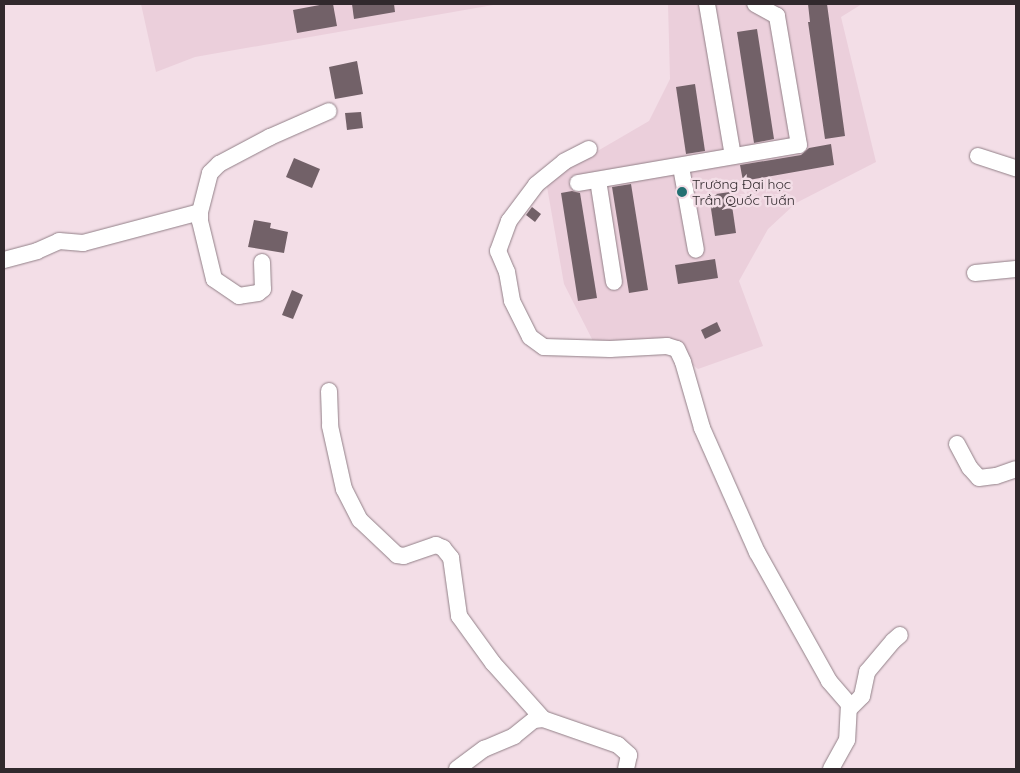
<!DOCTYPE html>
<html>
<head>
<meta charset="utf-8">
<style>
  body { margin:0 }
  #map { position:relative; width:1020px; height:773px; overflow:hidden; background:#f3dee7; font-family:Quicksand,sans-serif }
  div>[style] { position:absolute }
  .built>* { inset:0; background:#ebcfdb }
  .building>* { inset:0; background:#726168 }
  .roads { filter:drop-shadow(0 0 1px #928088) drop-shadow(0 0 1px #928088) }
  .minor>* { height:16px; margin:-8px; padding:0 8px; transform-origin:8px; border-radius:8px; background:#fff }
  .dots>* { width:14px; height:14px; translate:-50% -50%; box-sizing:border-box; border:2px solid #f3dee7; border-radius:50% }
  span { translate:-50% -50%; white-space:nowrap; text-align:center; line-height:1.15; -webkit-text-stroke:5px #f3dee7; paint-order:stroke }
  .poi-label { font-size:14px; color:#31292d }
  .left { translate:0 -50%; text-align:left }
  .frame { position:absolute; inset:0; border:5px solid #31292d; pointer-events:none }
</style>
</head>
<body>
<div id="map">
  <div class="built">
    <div style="clip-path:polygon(141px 4px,499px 4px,195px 57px,156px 72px)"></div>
    <div style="clip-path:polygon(668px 4px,862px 4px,841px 17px,876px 162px,796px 203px,768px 229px,739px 281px,763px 346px,698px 369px,663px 342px,593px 341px,564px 284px,546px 181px,649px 121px,670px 79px)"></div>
  </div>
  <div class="building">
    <div style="clip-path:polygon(325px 4px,333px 4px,337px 26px,297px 33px,293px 10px)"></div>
    <div style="clip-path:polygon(352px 4px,394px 4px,395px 12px,354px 19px)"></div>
    <div style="clip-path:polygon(808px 4px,827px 4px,845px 136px,825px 139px,808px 22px,810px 22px)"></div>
    <div style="clip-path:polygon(757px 29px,774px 139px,754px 143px,737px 32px)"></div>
    <div style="clip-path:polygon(357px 61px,363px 94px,335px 99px,329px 67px)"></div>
    <div style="clip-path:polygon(695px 84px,705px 151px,686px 154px,676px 87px)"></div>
    <div style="clip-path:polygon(361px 112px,363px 128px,347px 130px,345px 113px)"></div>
    <div style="clip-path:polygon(831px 144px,834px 165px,743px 181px,740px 165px,801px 155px,809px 148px)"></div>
    <div style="clip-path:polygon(294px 158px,320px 169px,312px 188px,286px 177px)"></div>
    <div style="clip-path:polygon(631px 184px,648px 290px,629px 293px,612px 187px)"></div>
    <div style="clip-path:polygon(572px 191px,580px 193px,597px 298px,578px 301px,561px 193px)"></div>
    <div style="clip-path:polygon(730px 192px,736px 233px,715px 236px,709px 195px)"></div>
    <div style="clip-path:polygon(532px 207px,541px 214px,535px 222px,526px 215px)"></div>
    <div style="clip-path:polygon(254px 220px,271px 223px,270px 228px,288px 232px,284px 253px,248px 247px)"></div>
    <div style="clip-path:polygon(715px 259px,718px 278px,678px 284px,675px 265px)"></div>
    <div style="clip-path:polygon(292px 290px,303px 295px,293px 319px,282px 315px)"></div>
    <div style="clip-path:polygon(717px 322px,721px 331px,705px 339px,701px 330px)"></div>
  </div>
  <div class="roads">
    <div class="minor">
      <div style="left:707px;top:4px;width:154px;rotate:80.3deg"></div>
      <div style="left:589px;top:149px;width:28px;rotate:153deg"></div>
      <div style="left:564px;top:162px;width:36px;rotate:141deg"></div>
      <div style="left:536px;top:185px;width:45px;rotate:126.9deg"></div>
      <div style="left:509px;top:221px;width:32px;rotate:110deg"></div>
      <div style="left:498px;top:251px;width:23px;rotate:67deg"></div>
      <div style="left:507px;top:272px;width:29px;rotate:80deg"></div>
      <div style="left:512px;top:301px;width:40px;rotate:63.4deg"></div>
      <div style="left:530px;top:337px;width:17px;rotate:36deg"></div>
      <div style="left:544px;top:347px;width:66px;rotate:1.7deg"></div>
      <div style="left:610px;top:349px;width:57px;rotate:-3deg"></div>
      <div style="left:667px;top:346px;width:10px;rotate:17deg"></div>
      <div style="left:677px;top:349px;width:14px;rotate:65deg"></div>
      <div style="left:683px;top:362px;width:69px;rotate:73.9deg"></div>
      <div style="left:702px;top:428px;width:136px;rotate:66.1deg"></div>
      <div style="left:757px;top:552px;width:148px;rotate:60.8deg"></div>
      <div style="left:829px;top:681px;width:30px;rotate:49deg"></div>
      <div style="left:849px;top:704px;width:36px;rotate:93deg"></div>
      <div style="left:847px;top:740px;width:33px;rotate:119deg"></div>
      <div style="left:978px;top:156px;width:40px;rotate:18deg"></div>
      <div style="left:681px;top:167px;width:84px;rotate:79.8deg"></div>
      <div style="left:598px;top:180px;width:103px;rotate:81.1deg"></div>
      <div style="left:578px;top:183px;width:224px;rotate:-9.8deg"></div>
      <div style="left:799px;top:145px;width:131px;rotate:-99.7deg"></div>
      <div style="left:777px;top:16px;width:25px;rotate:-151deg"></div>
      <div style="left:4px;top:260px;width:34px;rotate:-15deg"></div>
      <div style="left:37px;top:251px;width:24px;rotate:-24deg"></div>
      <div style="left:59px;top:241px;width:24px;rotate:5deg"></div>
      <div style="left:83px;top:243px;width:121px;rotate:-14.8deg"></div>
      <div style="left:262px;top:262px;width:27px;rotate:88deg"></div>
      <div style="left:263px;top:289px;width:6px;rotate:141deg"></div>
      <div style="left:258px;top:293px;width:19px;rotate:171deg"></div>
      <div style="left:239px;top:296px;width:30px;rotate:-146deg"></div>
      <div style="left:214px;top:279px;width:60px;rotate:-103.6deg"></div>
      <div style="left:200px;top:221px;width:9px;rotate:-90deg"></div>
      <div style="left:200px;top:212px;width:40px;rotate:-75.6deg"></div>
      <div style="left:210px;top:173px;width:13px;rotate:-45deg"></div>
      <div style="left:219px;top:164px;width:58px;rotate:-27.9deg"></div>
      <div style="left:270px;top:137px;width:64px;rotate:-23.8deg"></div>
      <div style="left:975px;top:273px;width:41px;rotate:-5.6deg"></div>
      <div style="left:329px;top:391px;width:35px;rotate:88deg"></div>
      <div style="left:330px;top:426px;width:65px;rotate:77.5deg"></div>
      <div style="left:344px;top:489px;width:35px;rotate:63deg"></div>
      <div style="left:360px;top:520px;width:51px;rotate:43.4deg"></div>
      <div style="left:397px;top:555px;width:7px;rotate:8deg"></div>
      <div style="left:404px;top:556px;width:34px;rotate:-19deg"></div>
      <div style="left:436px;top:545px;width:8px;rotate:23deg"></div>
      <div style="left:443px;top:548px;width:13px;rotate:51deg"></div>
      <div style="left:451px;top:558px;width:59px;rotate:82.1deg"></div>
      <div style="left:459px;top:616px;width:58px;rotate:54.1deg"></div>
      <div style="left:493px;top:663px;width:75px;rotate:48.2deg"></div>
      <div style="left:957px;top:444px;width:27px;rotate:62deg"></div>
      <div style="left:970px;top:468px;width:13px;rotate:48deg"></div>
      <div style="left:979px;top:478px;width:17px;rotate:-7deg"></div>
      <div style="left:996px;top:476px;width:21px;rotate:-19deg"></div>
      <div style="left:850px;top:708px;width:17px;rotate:-45deg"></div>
      <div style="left:862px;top:696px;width:25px;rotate:-78deg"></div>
      <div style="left:867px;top:672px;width:40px;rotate:-50deg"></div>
      <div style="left:893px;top:641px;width:9px;rotate:-41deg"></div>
      <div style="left:457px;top:769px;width:34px;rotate:-37deg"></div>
      <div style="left:484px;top:749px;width:33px;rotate:-23deg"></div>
      <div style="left:514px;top:736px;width:26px;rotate:-39deg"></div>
      <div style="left:534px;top:720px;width:9px;rotate:-6deg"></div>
      <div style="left:543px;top:719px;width:79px;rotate:19.1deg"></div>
      <div style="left:618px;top:745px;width:15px;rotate:42deg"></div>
      <div style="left:629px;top:755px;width:14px;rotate:102deg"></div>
    </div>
  </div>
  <div class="dots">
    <div style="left:682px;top:192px;background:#247072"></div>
  </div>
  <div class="poi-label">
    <span class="left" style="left:692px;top:192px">Trường Đại học<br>Trần Quốc Tuấn</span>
  </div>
  <div class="frame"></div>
</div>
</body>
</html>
